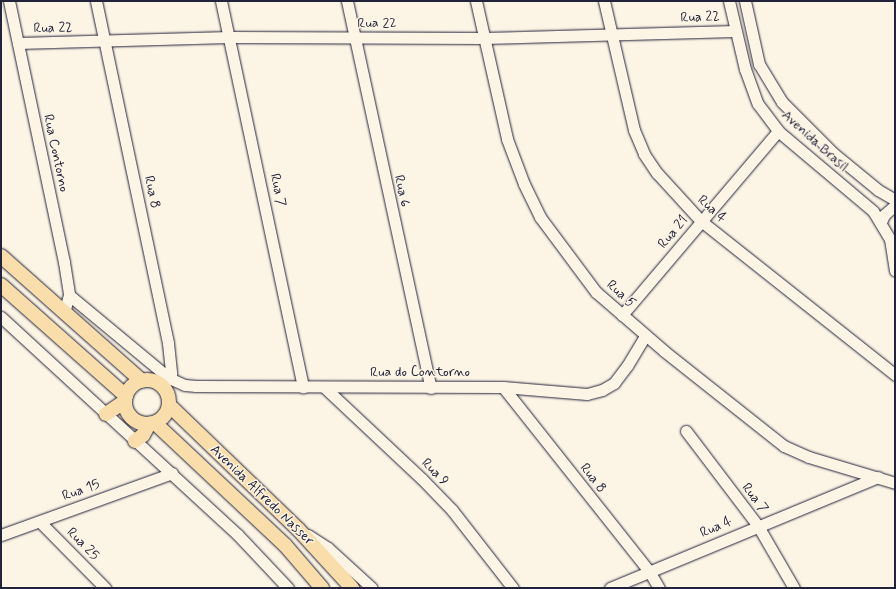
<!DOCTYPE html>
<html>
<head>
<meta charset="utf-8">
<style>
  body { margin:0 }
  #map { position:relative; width:896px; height:589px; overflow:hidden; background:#fcf5e5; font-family:Mynerve,sans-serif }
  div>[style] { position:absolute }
  .roads { filter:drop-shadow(0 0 1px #22223b) drop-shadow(0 0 1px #22223b) }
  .minor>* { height:11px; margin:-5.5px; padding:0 5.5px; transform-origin:5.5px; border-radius:5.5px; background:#fcf5e5 }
  .major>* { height:14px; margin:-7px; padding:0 7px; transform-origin:7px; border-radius:7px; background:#f9deab }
  .major>.ring { margin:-7px; padding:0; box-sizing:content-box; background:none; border:14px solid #f9deab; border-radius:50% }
  span { translate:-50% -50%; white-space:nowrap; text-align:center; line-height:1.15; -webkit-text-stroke:3px #fcf5e5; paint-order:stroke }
  .street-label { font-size:14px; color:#22223b }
  .frame { position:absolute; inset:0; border:2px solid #22223b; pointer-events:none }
</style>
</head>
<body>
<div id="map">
  <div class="roads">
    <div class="minor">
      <div style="left:9px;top:1px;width:267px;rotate:78.1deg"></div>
      <div style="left:64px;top:262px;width:33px;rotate:81deg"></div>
      <div style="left:69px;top:295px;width:18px;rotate:106deg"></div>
      <div style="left:96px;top:1px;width:349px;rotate:78.1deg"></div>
      <div style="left:168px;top:343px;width:31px;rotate:84deg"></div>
      <div style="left:171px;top:374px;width:15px;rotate:127deg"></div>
      <div style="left:221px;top:1px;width:395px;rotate:78deg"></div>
      <div style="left:347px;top:1px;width:396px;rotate:77.8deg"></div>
      <div style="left:476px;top:1px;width:141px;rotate:77.3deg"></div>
      <div style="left:507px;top:139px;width:48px;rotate:69.3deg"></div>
      <div style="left:524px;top:184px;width:37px;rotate:64deg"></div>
      <div style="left:540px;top:217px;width:94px;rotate:53.3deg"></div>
      <div style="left:596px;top:292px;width:90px;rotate:40.9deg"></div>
      <div style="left:664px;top:351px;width:153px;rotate:38.4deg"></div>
      <div style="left:784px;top:446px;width:27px;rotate:24deg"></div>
      <div style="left:809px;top:457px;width:90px;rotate:16.8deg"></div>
      <div style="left:604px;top:1px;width:132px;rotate:76.9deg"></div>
      <div style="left:634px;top:130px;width:26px;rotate:67deg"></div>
      <div style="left:644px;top:154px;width:23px;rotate:56deg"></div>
      <div style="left:657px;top:173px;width:65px;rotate:47.5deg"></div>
      <div style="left:701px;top:221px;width:248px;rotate:38.4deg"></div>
      <div style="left:729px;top:1px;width:70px;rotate:76.8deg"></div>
      <div style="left:745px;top:69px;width:37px;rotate:70deg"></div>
      <div style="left:758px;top:104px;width:34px;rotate:53deg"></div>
      <div style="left:778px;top:131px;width:124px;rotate:40.1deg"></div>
      <div style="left:873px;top:211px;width:33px;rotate:59deg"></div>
      <div style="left:890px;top:239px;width:32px;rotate:81deg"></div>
      <div style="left:745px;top:1px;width:65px;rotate:77.5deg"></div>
      <div style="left:759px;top:64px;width:44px;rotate:58.8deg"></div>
      <div style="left:782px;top:102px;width:72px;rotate:45deg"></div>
      <div style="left:833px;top:153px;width:58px;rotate:39.4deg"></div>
      <div style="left:878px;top:190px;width:20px;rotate:30deg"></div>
      <div style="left:18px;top:43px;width:211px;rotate:-1.6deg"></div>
      <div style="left:229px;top:37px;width:255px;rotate:0.2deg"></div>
      <div style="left:484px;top:38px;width:251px;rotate:-1.6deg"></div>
      <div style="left:881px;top:222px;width:8px;rotate:-67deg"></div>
      <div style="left:884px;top:215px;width:15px;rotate:-42deg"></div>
      <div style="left:69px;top:295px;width:130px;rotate:39.7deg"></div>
      <div style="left:169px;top:378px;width:17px;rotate:24deg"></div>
      <div style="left:185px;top:385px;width:11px;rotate:5deg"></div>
      <div style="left:196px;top:386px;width:307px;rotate:0.2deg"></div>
      <div style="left:503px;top:387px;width:84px;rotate:4.8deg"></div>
      <div style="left:587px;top:394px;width:16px;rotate:-15deg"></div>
      <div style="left:602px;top:390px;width:14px;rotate:-30deg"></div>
      <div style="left:614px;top:383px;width:21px;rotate:-53deg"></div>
      <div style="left:627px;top:366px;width:35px;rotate:-59deg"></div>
      <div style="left:622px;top:315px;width:241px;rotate:-49.7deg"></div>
      <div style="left:1px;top:317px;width:322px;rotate:42.6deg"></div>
      <div style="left:238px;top:535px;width:73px;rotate:46.7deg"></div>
      <div style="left:324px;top:387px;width:134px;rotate:43.2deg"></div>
      <div style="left:422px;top:479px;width:43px;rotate:45.9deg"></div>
      <div style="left:452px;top:510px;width:99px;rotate:52deg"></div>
      <div style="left:503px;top:387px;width:235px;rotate:51.6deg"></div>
      <div style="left:649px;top:571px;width:20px;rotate:60deg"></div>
      <div style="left:686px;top:431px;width:119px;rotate:52.8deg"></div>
      <div style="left:758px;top:526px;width:72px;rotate:59.9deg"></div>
      <div style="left:40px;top:522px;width:93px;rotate:45.4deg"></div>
      <div style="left:1px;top:535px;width:182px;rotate:-19.9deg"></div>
      <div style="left:308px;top:535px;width:24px;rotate:33deg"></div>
      <div style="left:328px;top:548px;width:59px;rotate:42.3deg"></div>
      <div style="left:610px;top:588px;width:290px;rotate:-22.5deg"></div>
    </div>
    <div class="major">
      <div style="left:1px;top:256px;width:188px;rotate:41.6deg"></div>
      <div style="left:1px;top:285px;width:167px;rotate:41.6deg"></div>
      <div class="ring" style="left:125px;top:380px;width:30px;height:30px"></div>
      <div style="left:169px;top:405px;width:179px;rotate:43.9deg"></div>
      <div style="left:298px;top:529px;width:80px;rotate:47.5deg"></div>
      <div style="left:106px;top:414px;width:23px;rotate:-34deg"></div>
      <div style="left:155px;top:423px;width:178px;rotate:43.2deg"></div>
      <div style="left:285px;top:545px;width:57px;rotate:49.3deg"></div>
      <div style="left:135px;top:441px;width:10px;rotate:-37deg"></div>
      <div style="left:143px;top:435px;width:13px;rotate:-61deg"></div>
    </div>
  </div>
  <div class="street-label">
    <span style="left:700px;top:17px;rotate:-2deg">Rua 22</span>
    <span style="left:377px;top:23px">Rua 22</span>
    <span style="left:53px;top:28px;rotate:-1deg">Rua 22</span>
    <span style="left:815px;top:141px;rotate:42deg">Avenida Brasil</span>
    <span style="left:56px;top:153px;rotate:78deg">Rua Contorno</span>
    <span style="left:278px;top:190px;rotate:78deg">Rua 7</span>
    <span style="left:402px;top:191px;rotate:78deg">Rua 6</span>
    <span style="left:152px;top:192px;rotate:78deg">Rua 8</span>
    <span style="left:712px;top:209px;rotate:42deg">Rua 4</span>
    <span style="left:673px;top:232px;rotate:-50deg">Rua 21</span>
    <span style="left:621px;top:294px;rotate:43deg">Rua 5</span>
    <span style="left:420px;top:372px">Rua do Contorno</span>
    <span style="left:435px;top:472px;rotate:45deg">Rua 9</span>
    <span style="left:593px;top:478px;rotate:52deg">Rua 8</span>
    <span style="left:81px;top:490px;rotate:-20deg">Rua 15</span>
    <span style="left:262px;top:495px;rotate:44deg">Avenida Alfredo Nasser</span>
    <span style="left:755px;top:498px;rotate:52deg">Rua 7</span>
    <span style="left:716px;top:527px;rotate:-23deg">Rua 4</span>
    <span style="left:83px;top:544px;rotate:45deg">Rua 25</span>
  </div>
  <div class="frame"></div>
</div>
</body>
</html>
